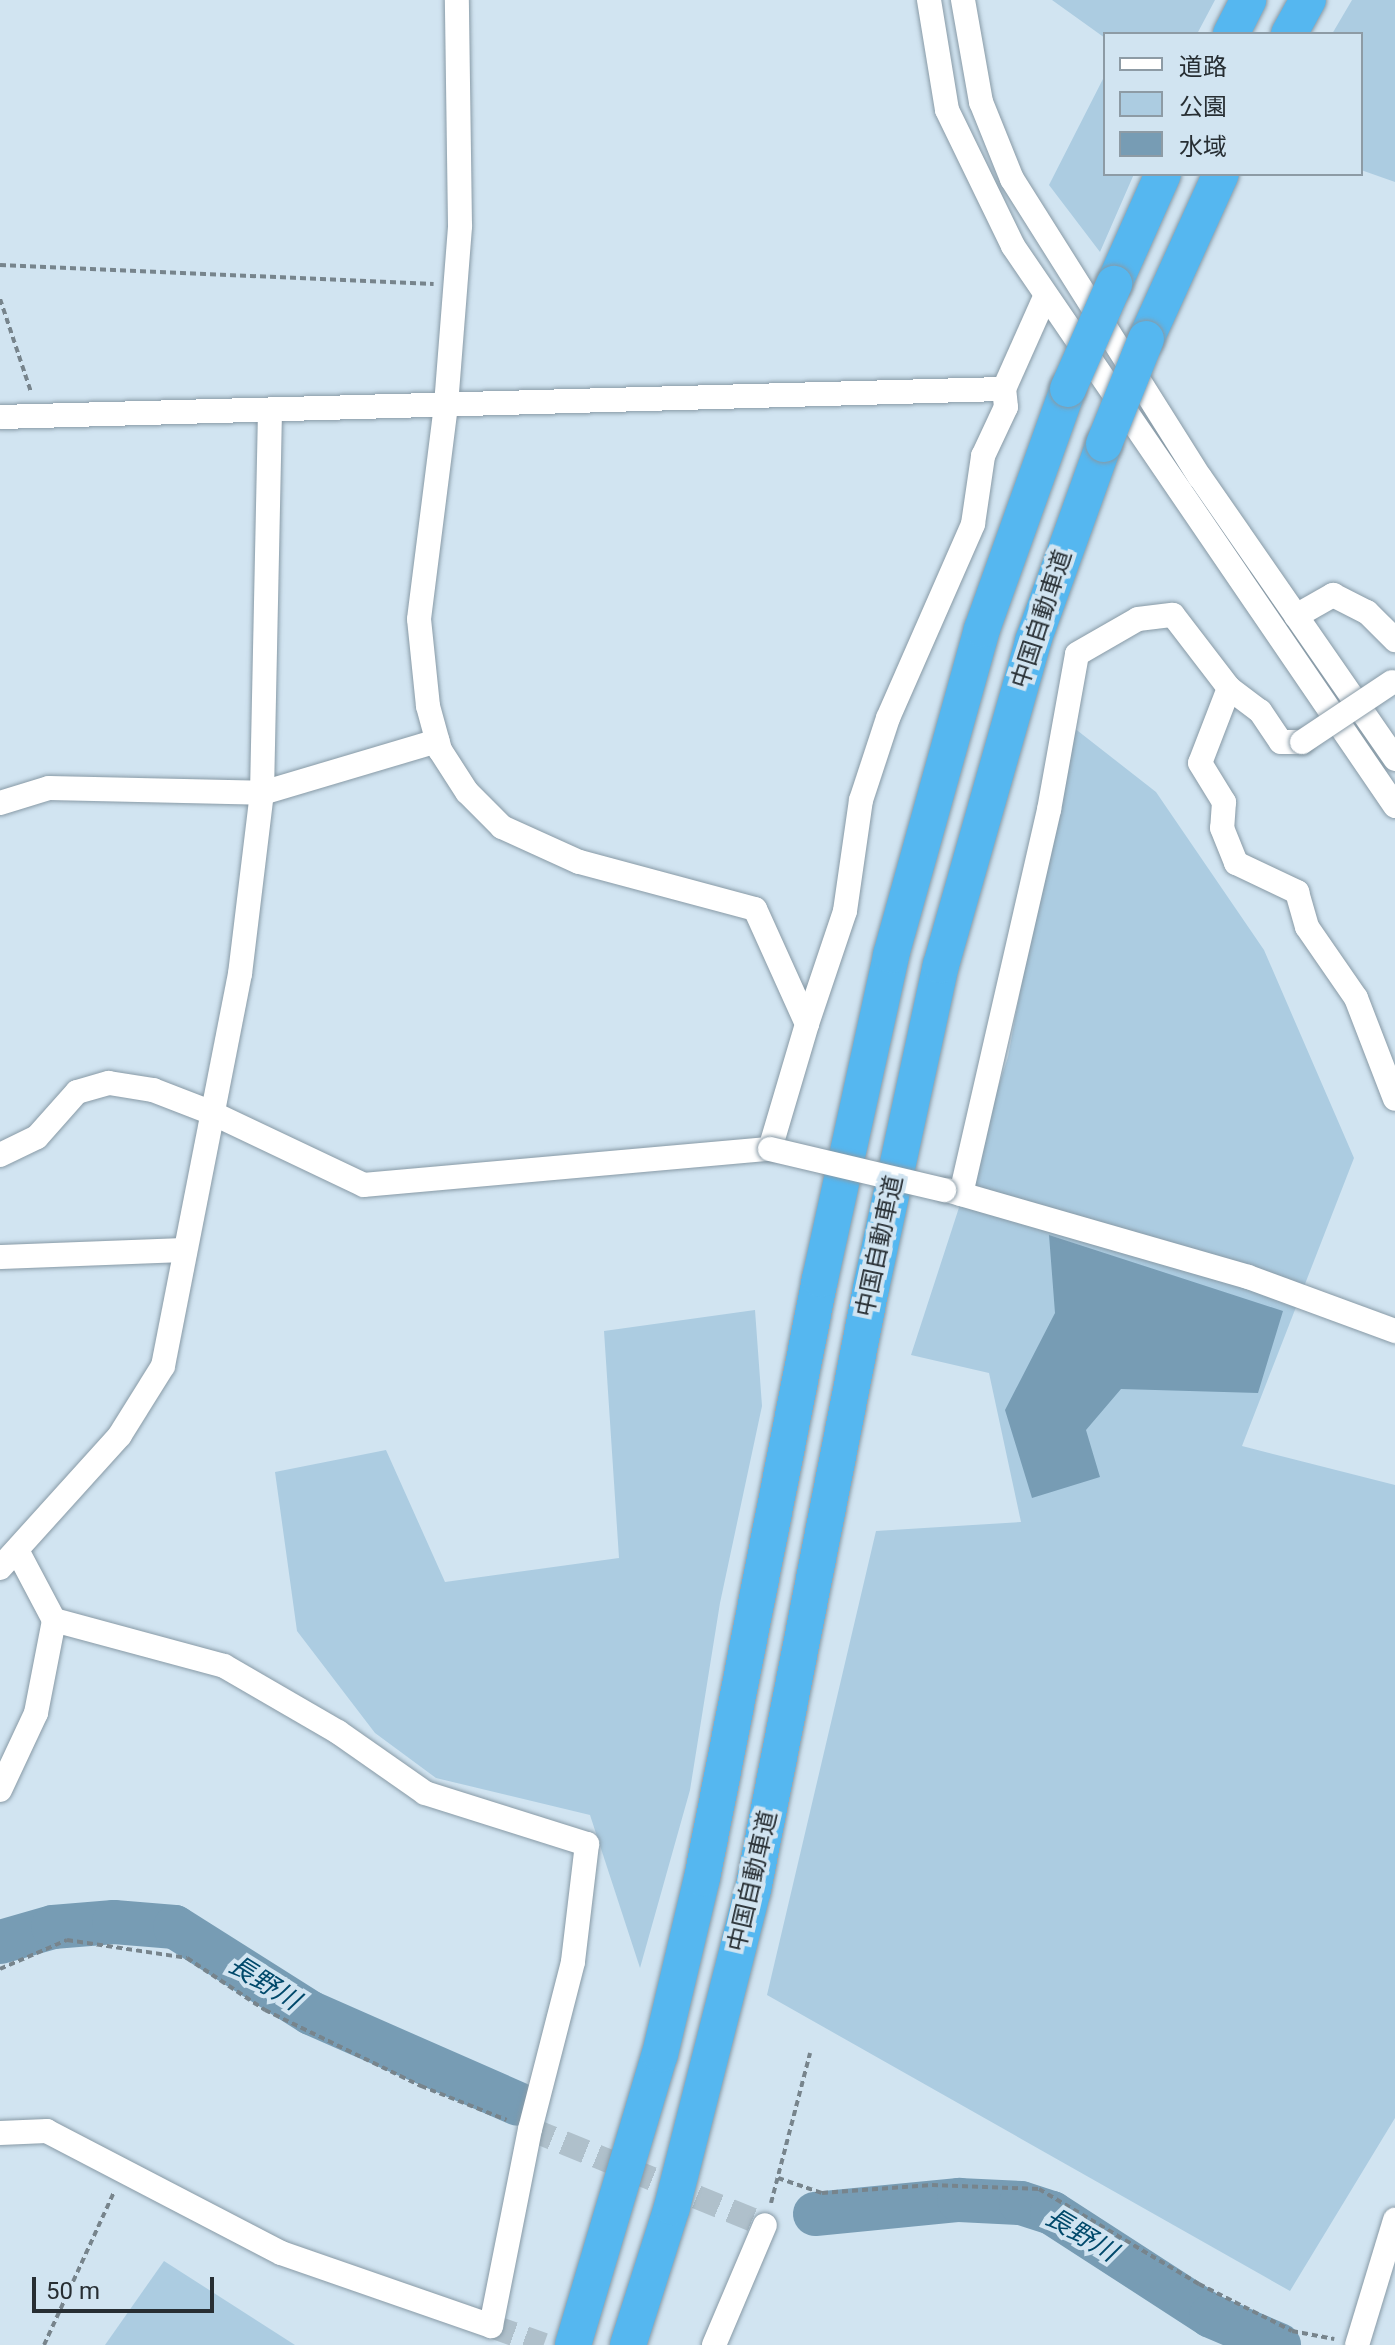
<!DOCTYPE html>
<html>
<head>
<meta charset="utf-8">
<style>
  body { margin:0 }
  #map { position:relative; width:1395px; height:2345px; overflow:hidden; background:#d1e4f1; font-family:Roboto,"Noto Sans JP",sans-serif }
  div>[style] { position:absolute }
  .green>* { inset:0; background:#accce1 }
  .water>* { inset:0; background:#779cb4 }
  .river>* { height:44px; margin:-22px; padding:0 22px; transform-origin:22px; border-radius:22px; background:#779cb4 }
  .minor-tunnel>* { height:24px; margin-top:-12px; transform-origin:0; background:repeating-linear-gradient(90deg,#afc0cb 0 24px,transparent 0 36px) }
  .path>* { height:4px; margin-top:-2px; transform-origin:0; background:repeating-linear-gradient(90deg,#77848c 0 6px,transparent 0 10px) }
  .roads { filter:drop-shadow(0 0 2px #889aa6) drop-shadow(0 0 2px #889aa6) }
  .minor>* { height:24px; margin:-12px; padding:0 12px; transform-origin:12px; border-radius:12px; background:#fff }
  .highway>* { height:36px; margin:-18px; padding:0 18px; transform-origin:18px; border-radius:18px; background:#55b7f0 }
  .bridges { filter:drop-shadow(0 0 2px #889aa6) drop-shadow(0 0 2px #889aa6) }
  .minor-bridge>* { height:24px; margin:-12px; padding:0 12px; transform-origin:12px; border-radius:12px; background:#fff }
  .highway-bridge>* { height:36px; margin:-18px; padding:0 18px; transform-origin:18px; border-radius:18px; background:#55b7f0 }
  span { translate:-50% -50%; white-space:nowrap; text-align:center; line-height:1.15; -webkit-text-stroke:8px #d1e4f1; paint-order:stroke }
  .street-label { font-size:24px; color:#272e33 }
  .water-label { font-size:26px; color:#01496b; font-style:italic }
  .legend { position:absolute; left:1103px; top:32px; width:260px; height:144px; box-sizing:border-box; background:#d1e4f1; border:2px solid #8d9ba5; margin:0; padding:10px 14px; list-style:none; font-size:24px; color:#272e33 }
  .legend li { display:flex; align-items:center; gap:16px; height:40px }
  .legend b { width:40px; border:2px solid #8d9ba5 }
  .scale { position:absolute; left:32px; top:2277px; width:182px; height:36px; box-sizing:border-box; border:4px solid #272e33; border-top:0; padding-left:10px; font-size:24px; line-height:28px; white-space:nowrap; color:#272e33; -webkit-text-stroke:6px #d1e4f1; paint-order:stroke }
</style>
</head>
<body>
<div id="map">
  <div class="green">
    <div style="clip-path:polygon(1052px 0,1215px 0,1197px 34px,1105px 34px,1105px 38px)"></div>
    <div style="clip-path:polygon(1352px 0,1395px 0,1395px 182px,1361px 170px,1361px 34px,1332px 34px)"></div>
    <div style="clip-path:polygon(1105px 75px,1105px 174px,1134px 174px,1100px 252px,1049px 185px)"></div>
    <div style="clip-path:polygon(1069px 724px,1156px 792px,1264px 950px,1354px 1158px,1242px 1446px,1395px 1485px,1395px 2118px,1290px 2291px,767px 1995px,876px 1531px,1021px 1522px,989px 1373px,911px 1355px,1008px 1057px)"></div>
    <div style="clip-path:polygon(755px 1310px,762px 1406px,720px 1603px,690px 1790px,640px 1968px,590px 1815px,436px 1778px,375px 1733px,297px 1631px,275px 1472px,386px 1450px,445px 1582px,619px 1558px,604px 1331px)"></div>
    <div style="clip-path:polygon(164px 2261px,295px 2345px,105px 2345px)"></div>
  </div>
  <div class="water">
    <div style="clip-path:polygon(1049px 1235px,1283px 1311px,1258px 1393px,1121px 1389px,1086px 1430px,1100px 1477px,1032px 1498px,1005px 1410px,1055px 1313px)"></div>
  </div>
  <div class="river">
    <div style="left:0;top:1942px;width:55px;rotate:-15.8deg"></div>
    <div style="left:53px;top:1927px;width:61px;rotate:-4.7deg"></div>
    <div style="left:114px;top:1922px;width:61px;rotate:4.7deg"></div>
    <div style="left:175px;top:1927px;width:161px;rotate:32.3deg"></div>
    <div style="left:311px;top:2013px;width:226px;rotate:23.7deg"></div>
    <div style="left:815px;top:2214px;width:145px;rotate:-5.6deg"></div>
    <div style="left:959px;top:2200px;width:62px;rotate:2.8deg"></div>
    <div style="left:1021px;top:2203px;width:33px;rotate:18deg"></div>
    <div style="left:1052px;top:2213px;width:189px;rotate:32.9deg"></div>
    <div style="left:1211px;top:2316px;width:74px;rotate:23.1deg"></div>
  </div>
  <div class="minor-tunnel">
    <div style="left:530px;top:2129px;width:254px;rotate:22.2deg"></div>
    <div style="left:491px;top:2326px;width:56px;rotate:19.7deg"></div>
  </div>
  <div class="path">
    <div style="left:0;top:265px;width:434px;rotate:2.5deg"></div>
    <div style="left:0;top:299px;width:98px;rotate:71.6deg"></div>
    <div style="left:0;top:1969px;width:73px;rotate:-23.4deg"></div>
    <div style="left:67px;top:1940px;width:121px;rotate:8.5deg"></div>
    <div style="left:187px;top:1958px;width:94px;rotate:33.7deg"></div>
    <div style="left:265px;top:2010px;width:174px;rotate:26deg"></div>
    <div style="left:421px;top:2086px;width:92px;rotate:21.6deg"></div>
    <div style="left:778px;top:2178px;width:46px;rotate:18.8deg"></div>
    <div style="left:822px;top:2193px;width:110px;rotate:-4.2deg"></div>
    <div style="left:932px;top:2185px;width:107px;rotate:2.1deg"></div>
    <div style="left:1039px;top:2189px;width:186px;rotate:30.7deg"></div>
    <div style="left:1199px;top:2284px;width:104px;rotate:26.8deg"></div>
    <div style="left:1292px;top:2331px;width:43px;rotate:10.8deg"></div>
    <div style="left:771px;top:2203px;width:155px;rotate:-75.4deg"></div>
    <div style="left:44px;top:2345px;width:168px;rotate:-65.4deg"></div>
  </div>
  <div class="roads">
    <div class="minor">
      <div style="left:929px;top:0;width:111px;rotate:80.7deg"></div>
      <div style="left:947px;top:110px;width:151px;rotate:64.1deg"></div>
      <div style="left:1013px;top:246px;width:678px;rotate:55.7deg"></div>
      <div style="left:963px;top:0;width:104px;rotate:80deg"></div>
      <div style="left:981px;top:102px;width:83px;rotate:68.1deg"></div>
      <div style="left:1012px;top:179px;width:352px;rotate:57.8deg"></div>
      <div style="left:1200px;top:477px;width:343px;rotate:55.3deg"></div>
      <div style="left:0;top:417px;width:1004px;rotate:-1.6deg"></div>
      <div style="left:1004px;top:389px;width:101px;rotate:-66deg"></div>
      <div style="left:1296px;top:616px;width:43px;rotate:-29.6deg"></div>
      <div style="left:1333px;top:595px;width:38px;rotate:27deg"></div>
      <div style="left:1367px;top:612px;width:40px;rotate:45deg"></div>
      <div style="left:1229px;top:688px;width:80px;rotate:111.1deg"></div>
      <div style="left:1200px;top:763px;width:46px;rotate:58.4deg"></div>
      <div style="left:1224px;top:802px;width:26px;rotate:94deg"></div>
      <div style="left:1222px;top:828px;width:38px;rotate:68deg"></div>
      <div style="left:1236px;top:863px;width:68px;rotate:25.4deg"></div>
      <div style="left:1297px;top:892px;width:36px;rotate:74deg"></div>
      <div style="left:1307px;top:927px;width:86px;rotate:55.4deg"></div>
      <div style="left:1356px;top:998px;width:108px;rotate:68.9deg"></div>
      <div style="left:0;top:803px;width:51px;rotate:-17deg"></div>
      <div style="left:49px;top:788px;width:213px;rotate:1.3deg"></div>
      <div style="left:262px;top:793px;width:183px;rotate:-16.5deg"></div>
      <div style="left:807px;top:1024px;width:119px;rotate:-71.4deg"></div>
      <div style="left:845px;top:911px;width:112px;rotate:-81.8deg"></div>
      <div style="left:861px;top:800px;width:86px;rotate:-71.8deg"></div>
      <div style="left:888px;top:718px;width:212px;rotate:-66.3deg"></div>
      <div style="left:973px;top:524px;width:69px;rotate:-81.6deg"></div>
      <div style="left:983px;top:456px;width:54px;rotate:-64.9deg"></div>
      <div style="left:1006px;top:407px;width:18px;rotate:-96deg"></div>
      <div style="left:0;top:1155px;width:41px;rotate:-25.9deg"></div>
      <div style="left:37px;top:1137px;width:60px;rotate:-48.4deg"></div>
      <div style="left:77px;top:1092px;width:33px;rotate:-16deg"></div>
      <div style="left:109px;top:1083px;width:45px;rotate:9deg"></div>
      <div style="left:153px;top:1090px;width:61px;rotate:21.1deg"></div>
      <div style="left:210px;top:1112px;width:170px;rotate:25.4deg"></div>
      <div style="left:364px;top:1185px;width:408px;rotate:-5.1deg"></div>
      <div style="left:770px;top:1149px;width:130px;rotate:-73.5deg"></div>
      <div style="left:807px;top:1024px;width:126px;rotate:-114.3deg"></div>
      <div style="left:755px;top:909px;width:182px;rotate:-165deg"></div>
      <div style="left:579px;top:862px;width:85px;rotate:-155.6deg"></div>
      <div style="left:502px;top:827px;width:49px;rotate:-135deg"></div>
      <div style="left:467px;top:792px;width:50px;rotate:-122.7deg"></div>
      <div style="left:440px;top:750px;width:46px;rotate:-105.3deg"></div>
      <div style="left:428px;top:706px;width:87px;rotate:-95.9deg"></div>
      <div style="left:419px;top:619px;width:216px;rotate:-82.8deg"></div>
      <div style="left:446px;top:405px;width:180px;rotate:-85.5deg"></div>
      <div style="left:460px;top:226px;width:226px;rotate:-90.8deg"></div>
      <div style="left:947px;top:1190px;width:313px;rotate:16.1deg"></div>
      <div style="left:1248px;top:1277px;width:157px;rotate:20.2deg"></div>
      <div style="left:961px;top:1194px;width:394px;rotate:-77.1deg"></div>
      <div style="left:1049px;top:810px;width:158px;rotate:-79.8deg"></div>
      <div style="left:1077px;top:654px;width:70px;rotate:-29.8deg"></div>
      <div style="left:1138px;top:619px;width:35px;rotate:-7deg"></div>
      <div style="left:1173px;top:615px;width:92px;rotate:52.5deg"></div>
      <div style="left:1229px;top:688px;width:39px;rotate:37deg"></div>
      <div style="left:1260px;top:711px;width:37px;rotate:56deg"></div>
      <div style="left:1281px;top:742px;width:21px"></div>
      <div style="left:0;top:1257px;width:185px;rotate:-2.2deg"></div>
      <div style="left:18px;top:1552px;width:77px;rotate:62.1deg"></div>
      <div style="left:0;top:1568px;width:179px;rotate:-47.9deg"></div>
      <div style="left:120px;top:1435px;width:81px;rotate:-58.1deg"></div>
      <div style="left:163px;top:1366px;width:399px;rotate:-78.9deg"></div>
      <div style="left:240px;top:974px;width:182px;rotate:-83.1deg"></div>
      <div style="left:262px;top:793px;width:381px;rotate:-88.8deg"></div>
      <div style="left:0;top:1790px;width:85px;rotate:-64.9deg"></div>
      <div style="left:36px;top:1713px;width:95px;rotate:-79deg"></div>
      <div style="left:54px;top:1620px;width:176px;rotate:15.1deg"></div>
      <div style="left:224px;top:1666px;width:132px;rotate:30.1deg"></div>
      <div style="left:338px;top:1732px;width:106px;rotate:35deg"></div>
      <div style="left:425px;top:1793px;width:170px;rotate:17.5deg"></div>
      <div style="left:587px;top:1844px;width:119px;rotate:96.8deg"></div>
      <div style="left:573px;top:1962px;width:172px;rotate:104.4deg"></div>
      <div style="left:530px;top:2129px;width:201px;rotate:101.2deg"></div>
      <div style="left:491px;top:2326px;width:222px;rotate:-160.8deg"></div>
      <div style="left:281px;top:2253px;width:264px;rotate:-152.5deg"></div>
      <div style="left:47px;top:2131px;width:47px;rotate:177.6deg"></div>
      <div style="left:714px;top:2345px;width:130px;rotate:-67deg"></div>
      <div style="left:1357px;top:2345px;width:131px;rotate:-73.1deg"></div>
    </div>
    <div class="highway">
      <div style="left:1231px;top:34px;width:38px;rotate:-63deg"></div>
      <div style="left:1289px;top:34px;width:39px;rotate:-61deg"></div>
      <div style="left:1114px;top:284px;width:120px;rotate:-66deg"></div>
      <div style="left:1146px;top:339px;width:181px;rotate:-65.6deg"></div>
      <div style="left:573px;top:2345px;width:304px;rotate:-73.4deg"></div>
      <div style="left:660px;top:2054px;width:181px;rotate:-76.6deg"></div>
      <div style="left:702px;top:1878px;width:611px;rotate:-78.86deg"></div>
      <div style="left:820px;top:1279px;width:332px;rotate:-77.6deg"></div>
      <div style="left:891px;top:955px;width:338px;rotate:-74.4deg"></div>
      <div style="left:982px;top:629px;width:255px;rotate:-70.3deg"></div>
      <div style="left:628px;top:2345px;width:145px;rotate:-72.3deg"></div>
      <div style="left:672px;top:2207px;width:327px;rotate:-75.7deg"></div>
      <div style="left:753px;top:1890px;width:613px;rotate:-78.91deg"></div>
      <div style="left:871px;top:1288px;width:330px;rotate:-77.8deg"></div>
      <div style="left:941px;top:965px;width:337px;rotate:-74.1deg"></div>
      <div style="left:1033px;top:641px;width:209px;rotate:-70.2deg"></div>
    </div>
  </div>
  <div class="bridges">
    <div class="minor-bridge">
      <div style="left:1302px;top:742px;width:108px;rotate:-33.7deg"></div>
      <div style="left:770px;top:1149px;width:179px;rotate:13.3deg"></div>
    </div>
    <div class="highway-bridge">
      <div style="left:1068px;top:389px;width:115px;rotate:-66.3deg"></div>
      <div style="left:1104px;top:444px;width:113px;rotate:-68.2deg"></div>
    </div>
  </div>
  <div class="street-label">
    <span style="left:1042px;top:619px;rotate:-72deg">中国自動車道</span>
    <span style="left:880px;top:1246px;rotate:-78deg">中国自動車道</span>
    <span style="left:753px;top:1881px;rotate:-77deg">中国自動車道</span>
  </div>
  <div class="water-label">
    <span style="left:264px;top:1983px;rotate:32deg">長野川</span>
    <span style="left:1081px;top:2235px;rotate:31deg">長野川</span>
  </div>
  <ul class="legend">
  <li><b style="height:10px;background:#fff"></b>道路</li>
  <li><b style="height:22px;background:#accce1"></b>公園</li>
  <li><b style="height:22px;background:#779cb4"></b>水域</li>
  </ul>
  <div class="scale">50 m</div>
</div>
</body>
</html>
